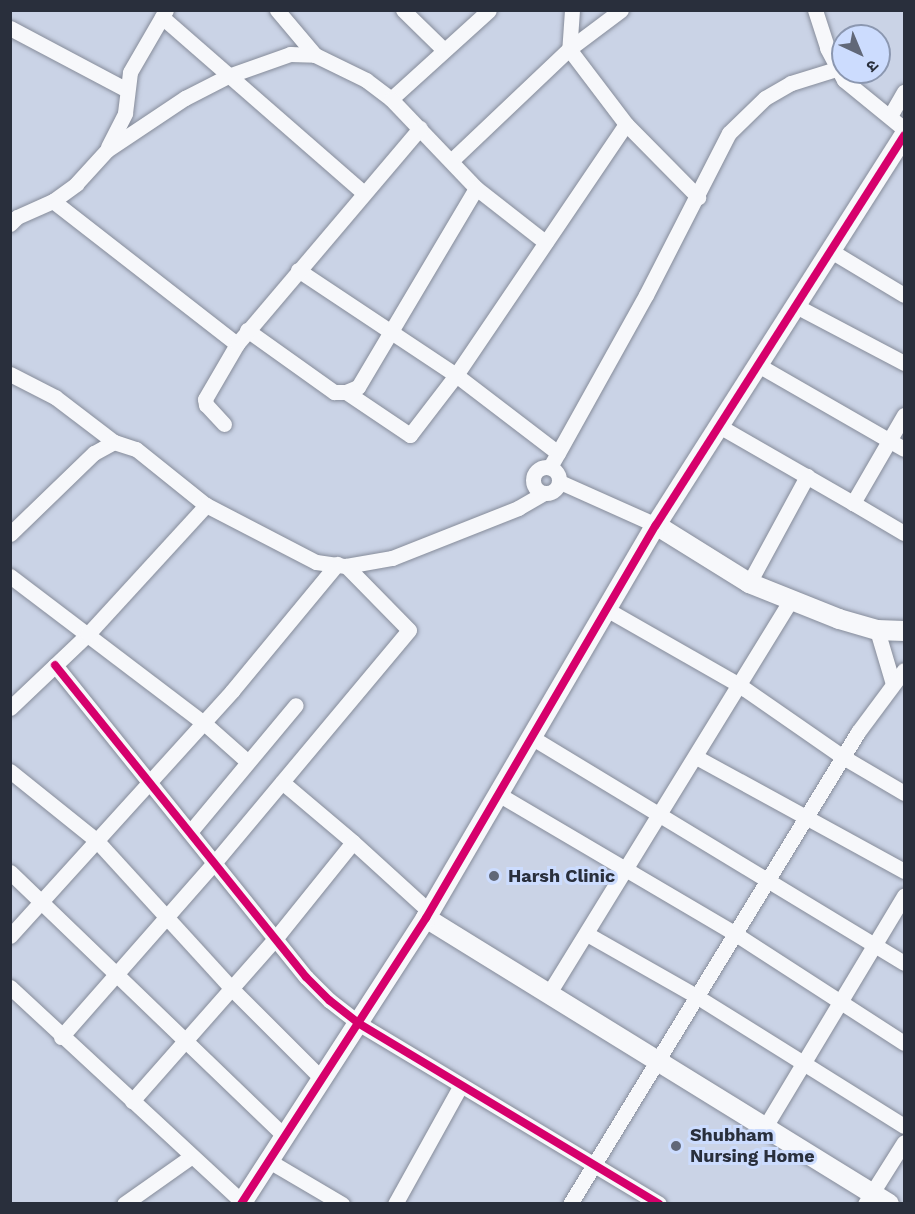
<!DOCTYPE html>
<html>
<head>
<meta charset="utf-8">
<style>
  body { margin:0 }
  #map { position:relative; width:915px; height:1214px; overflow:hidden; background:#cad3e6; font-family:"Work Sans","Noto Sans Devanagari",sans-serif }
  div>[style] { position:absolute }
  .roads { filter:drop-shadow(0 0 2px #868c9a) drop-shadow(0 0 2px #868c9a) }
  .minor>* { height:15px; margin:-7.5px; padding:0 7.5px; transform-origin:7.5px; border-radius:7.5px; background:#f7f8fb }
  .minor>.ring { margin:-7.5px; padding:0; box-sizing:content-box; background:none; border:15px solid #f7f8fb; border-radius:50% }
  .tertiary>* { height:20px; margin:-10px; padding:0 10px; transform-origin:10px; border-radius:10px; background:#f7f8fb }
  .cycleway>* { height:8px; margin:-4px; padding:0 4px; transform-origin:4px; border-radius:4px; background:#d6006c }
  .dots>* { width:16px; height:16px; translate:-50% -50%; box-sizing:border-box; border:3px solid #ccdcfe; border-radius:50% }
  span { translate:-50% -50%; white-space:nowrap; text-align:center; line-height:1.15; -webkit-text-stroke:6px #ccdcfe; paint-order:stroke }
  .poi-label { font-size:18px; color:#292f3c; font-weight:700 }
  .left { translate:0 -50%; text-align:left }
  .frame { position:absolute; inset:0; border:12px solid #292f3c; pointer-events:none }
  .north { position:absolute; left:831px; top:24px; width:60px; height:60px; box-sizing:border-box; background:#ccdcfe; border:2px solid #8b97b0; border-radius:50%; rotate:136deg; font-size:16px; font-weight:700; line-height:24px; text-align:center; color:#292f3c }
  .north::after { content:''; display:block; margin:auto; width:21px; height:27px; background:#616878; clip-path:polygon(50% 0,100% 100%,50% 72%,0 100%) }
</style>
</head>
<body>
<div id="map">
  <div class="roads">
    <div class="minor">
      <div style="left:277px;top:10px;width:59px;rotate:49.8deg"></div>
      <div style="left:403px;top:10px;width:57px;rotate:44.3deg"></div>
      <div style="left:572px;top:10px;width:39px;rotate:94deg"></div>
      <div style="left:569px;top:49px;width:94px;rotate:52.8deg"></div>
      <div style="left:626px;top:124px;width:103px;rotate:45.4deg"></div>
      <div style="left:815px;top:10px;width:40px;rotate:72deg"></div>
      <div style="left:827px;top:48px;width:36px;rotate:62deg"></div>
      <div style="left:844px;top:80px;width:77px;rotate:39.2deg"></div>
      <div style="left:162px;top:17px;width:268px;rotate:41.1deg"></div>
      <div style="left:10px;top:28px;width:130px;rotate:27.9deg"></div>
      <div style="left:391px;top:99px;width:132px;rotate:-42.2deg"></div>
      <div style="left:890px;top:116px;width:28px;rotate:-60deg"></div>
      <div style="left:108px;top:147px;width:38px;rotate:-63deg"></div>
      <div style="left:125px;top:113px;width:41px;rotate:-83deg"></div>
      <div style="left:130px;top:72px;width:72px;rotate:-59.9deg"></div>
      <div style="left:452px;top:160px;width:161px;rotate:-43.5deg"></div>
      <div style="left:569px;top:49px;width:65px;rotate:-36.9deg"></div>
      <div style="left:53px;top:201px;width:233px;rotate:37.9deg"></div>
      <div style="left:10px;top:224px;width:10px;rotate:-45deg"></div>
      <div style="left:17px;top:217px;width:39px;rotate:-24deg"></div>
      <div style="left:53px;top:201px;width:29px;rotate:-36deg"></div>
      <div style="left:76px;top:184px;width:46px;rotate:-47.6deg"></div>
      <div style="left:107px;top:150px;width:94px;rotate:-33.7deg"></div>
      <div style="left:185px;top:98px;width:48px;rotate:-27.1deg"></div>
      <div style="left:228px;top:76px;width:66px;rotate:-19.5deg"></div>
      <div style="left:290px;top:54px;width:25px;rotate:2deg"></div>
      <div style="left:315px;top:55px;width:57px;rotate:26.1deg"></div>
      <div style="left:366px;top:80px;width:31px;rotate:37deg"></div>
      <div style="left:391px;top:99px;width:123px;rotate:46.3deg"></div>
      <div style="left:476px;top:188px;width:88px;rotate:38deg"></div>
      <div style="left:831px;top:251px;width:85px;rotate:31.1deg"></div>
      <div style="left:298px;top:270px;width:190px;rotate:33.6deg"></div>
      <div style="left:456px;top:375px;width:128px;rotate:37.4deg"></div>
      <div style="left:558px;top:453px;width:16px;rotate:120deg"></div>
      <div style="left:796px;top:306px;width:122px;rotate:27.8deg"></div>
      <div style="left:247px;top:330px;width:107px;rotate:35.5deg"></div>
      <div style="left:334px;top:392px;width:12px"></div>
      <div style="left:346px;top:392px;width:13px;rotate:-23deg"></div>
      <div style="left:358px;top:387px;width:231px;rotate:-59.3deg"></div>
      <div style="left:758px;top:365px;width:168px;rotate:29.9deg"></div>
      <div style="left:10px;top:374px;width:51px;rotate:27.1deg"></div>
      <div style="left:55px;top:397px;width:74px;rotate:37.3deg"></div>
      <div style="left:346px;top:392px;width:77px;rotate:33.9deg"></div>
      <div style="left:410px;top:435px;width:76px;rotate:-52.5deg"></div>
      <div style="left:456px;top:375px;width:303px;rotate:-55.9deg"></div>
      <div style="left:904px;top:415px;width:102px;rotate:120.1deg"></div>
      <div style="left:853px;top:503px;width:59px;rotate:30.5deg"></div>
      <div style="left:224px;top:424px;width:26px;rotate:-133deg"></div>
      <div style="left:206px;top:405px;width:6px;rotate:-99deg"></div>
      <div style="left:205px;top:399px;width:64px;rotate:-59.8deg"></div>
      <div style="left:237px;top:344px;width:283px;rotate:-49.7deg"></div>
      <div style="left:719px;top:426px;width:155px;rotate:29.9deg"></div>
      <div style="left:558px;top:453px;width:181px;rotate:-60.9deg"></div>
      <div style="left:646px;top:295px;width:182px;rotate:-62.9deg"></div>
      <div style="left:729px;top:133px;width:50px;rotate:-44.2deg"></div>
      <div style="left:765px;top:98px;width:30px;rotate:-30deg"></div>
      <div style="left:791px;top:83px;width:47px;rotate:-17.3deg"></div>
      <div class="ring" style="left:533px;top:467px;width:11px;height:11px"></div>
      <div style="left:560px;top:482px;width:105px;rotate:24.1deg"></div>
      <div style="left:10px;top:534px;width:117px;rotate:-44deg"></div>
      <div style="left:94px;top:453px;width:23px;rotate:-29deg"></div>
      <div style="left:114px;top:442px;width:23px;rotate:18deg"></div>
      <div style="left:136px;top:449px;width:90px;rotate:38.7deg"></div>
      <div style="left:206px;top:505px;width:124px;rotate:27.4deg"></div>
      <div style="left:316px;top:562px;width:30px;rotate:8deg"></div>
      <div style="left:346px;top:566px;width:47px;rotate:-9.9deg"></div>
      <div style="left:392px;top:558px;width:136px;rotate:-21.6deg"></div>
      <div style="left:518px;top:508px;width:30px;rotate:-30deg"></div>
      <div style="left:10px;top:576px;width:243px;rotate:37.2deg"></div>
      <div style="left:204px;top:723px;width:57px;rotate:41.5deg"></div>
      <div style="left:749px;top:583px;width:122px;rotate:-61.5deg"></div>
      <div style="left:606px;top:609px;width:153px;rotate:29.7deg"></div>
      <div style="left:739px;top:685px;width:126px;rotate:34.7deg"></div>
      <div style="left:843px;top:757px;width:71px;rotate:30.5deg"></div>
      <div style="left:877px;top:630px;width:56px;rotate:73.5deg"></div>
      <div style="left:55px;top:665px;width:400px;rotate:51.2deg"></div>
      <div style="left:306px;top:977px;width:33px;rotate:45deg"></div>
      <div style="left:329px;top:1000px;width:37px;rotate:38deg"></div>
      <div style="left:358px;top:1023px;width:351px;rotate:31deg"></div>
      <div style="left:10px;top:708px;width:108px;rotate:-43.5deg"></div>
      <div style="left:88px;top:634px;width:175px;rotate:-47.5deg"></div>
      <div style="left:531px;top:737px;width:436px;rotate:31.2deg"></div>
      <div style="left:696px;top:757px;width:237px;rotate:28.7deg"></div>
      <div style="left:10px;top:771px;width:112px;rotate:38.8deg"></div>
      <div style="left:97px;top:841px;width:200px;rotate:47.6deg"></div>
      <div style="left:232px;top:989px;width:127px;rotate:45deg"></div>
      <div style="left:282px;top:782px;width:93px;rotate:40.2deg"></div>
      <div style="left:498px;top:794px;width:274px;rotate:30.5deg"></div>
      <div style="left:734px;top:933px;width:202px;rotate:32.9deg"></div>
      <div style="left:190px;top:832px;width:165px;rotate:-50.2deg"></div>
      <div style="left:10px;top:872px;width:382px;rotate:43.9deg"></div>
      <div style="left:587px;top:934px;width:125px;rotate:29.6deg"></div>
      <div style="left:696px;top:996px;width:245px;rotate:32deg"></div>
      <div style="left:10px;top:936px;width:331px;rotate:-47.8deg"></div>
      <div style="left:232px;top:691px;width:165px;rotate:-50.4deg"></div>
      <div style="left:10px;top:987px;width:316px;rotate:42.8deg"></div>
      <div style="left:549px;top:993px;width:462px;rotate:-58.4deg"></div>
      <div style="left:61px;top:1037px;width:233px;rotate:-48.7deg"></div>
      <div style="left:215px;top:862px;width:302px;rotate:-50.1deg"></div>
      <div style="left:409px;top:630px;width:90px;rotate:-134.5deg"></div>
      <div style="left:132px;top:1101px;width:216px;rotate:-48.6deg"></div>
      <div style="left:275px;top:939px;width:124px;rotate:-51.2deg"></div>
      <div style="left:353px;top:842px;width:104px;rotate:42.3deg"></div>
      <div style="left:765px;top:1127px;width:270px;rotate:-59deg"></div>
      <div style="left:269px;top:1161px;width:85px;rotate:30.5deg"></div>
      <div style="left:124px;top:1204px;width:83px;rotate:-35.2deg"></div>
      <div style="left:395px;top:1204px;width:136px;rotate:-61deg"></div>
      <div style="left:570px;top:1204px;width:553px;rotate:-58.61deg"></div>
      <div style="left:858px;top:732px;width:77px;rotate:-53.4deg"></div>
      <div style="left:865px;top:1204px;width:73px;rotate:-57.8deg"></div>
    </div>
    <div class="tertiary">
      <div style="left:656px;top:525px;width:110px;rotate:31.9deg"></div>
      <div style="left:749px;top:583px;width:97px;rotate:21.8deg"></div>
      <div style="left:839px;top:619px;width:40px;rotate:16deg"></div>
      <div style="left:877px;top:630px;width:27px;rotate:2deg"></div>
      <div style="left:426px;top:918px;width:544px;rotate:31.7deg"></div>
      <div style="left:241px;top:1204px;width:341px;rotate:-57.1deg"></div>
      <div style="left:426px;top:918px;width:455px;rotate:-59.7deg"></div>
      <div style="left:656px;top:525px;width:462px;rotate:-57.5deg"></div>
    </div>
  </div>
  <div class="cycleway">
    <div style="left:55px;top:665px;width:400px;rotate:51.2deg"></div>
    <div style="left:306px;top:977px;width:33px;rotate:45deg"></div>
    <div style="left:329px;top:1000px;width:37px;rotate:38deg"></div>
    <div style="left:358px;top:1023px;width:351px;rotate:31deg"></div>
    <div style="left:241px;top:1204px;width:341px;rotate:-57.1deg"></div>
    <div style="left:426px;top:918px;width:455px;rotate:-59.7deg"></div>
    <div style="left:656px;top:525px;width:462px;rotate:-57.5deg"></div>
  </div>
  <div class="dots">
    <div style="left:494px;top:876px;background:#616878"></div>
    <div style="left:676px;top:1146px;background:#616878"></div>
  </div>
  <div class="poi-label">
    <span class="left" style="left:508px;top:876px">Harsh Clinic</span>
    <span class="left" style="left:690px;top:1146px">Shubham<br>Nursing Home</span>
  </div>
  <div class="frame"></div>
  <div class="north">उ</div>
</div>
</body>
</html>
